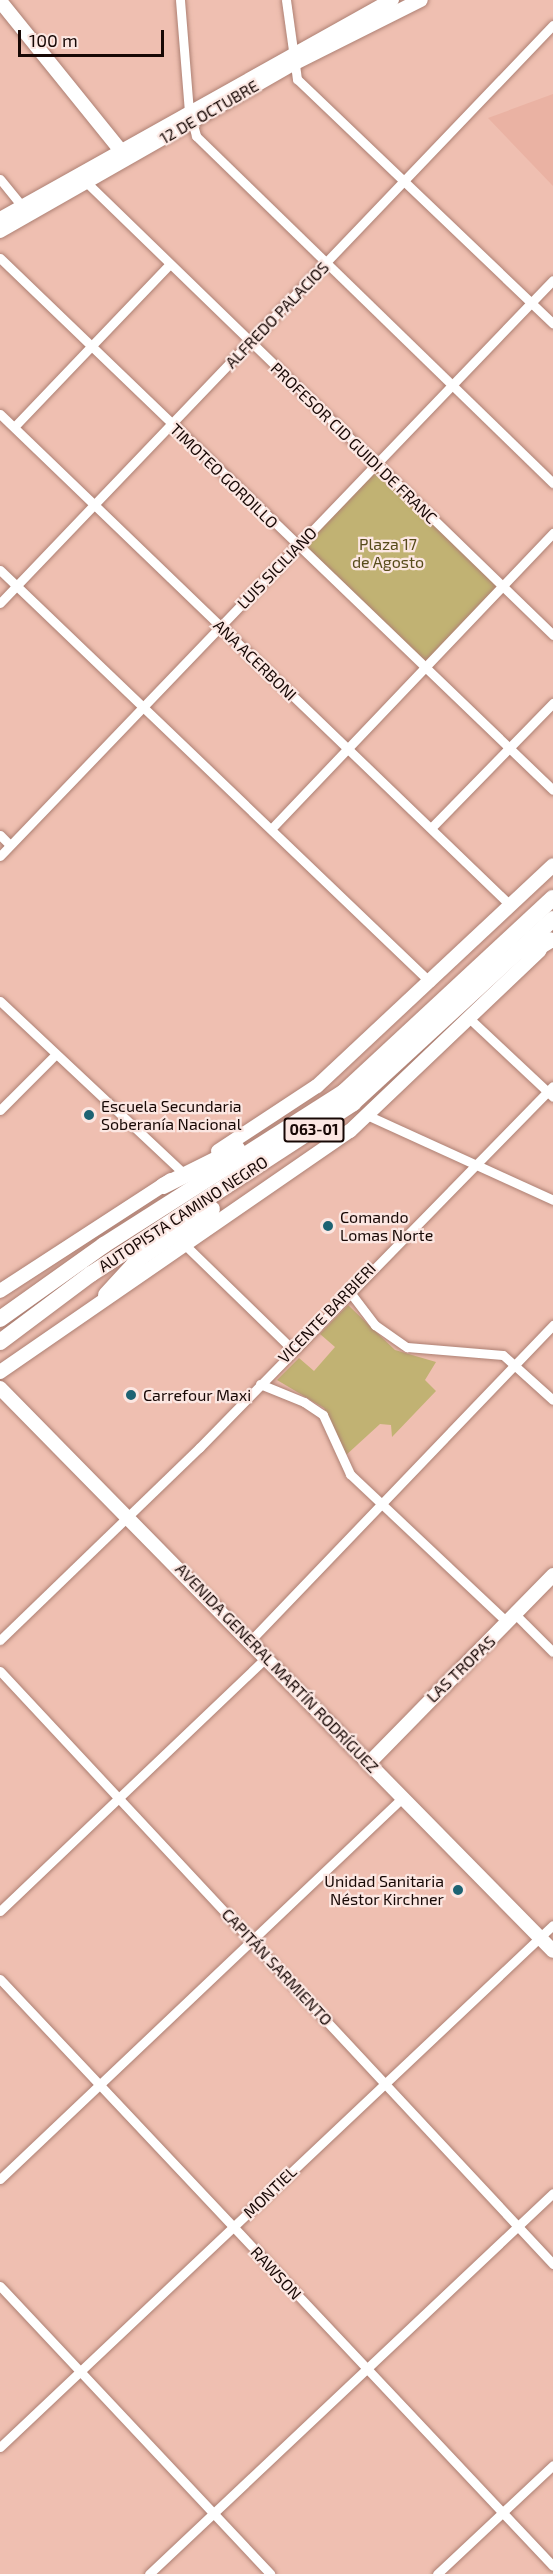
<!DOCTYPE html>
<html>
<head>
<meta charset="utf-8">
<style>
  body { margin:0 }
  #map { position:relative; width:553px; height:2574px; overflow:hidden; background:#efbfb1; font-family:"Exo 2",sans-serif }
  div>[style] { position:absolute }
  .built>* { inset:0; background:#eab2a3 }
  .green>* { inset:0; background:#c1b273 }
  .roads { filter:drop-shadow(0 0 2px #ad8073) drop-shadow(0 0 2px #ad8073) }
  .street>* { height:9px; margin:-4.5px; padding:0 4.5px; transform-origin:4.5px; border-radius:4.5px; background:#fff }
  .secondary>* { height:14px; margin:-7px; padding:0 7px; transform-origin:7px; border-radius:7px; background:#fff }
  .highway>* { height:16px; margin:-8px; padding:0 8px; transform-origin:8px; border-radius:8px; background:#fff }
  .dots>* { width:16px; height:16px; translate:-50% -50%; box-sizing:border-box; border:3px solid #fce7e2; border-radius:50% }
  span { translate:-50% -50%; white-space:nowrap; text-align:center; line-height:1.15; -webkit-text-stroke:4.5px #fce7e2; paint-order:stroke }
  .shield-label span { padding:2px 4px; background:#fce7e2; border:2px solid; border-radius:4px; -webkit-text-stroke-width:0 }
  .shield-label { font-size:15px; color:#170805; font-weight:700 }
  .street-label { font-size:16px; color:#170805 }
  .park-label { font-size:16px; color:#574b1a }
  .poi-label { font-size:16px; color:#170805 }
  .left { translate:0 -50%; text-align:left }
  .right { translate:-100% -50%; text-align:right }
  .scale { position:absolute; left:18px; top:30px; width:146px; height:27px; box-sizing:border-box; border:3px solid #170805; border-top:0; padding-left:8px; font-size:18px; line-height:21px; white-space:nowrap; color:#170805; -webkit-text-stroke:4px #fce7e2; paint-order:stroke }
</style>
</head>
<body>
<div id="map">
  <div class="built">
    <div style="clip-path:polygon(553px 94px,553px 186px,488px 118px)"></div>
  </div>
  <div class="green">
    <div style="clip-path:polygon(376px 465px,502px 585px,425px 665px,298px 547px)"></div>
    <div style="clip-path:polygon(348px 1305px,395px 1350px,436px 1362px,425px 1380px,436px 1391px,392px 1437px,391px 1425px,380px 1424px,345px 1456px,324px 1408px,277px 1380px,299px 1358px,314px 1371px,335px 1347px,320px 1334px)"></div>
  </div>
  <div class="roads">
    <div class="street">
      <div style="left:180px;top:0;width:111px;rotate:85.4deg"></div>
      <div style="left:189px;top:111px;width:26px;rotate:74deg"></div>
      <div style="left:196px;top:136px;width:498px;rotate:44.2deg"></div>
      <div style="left:286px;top:0;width:80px;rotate:82.1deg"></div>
      <div style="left:297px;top:79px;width:354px;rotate:43.7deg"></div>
      <div style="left:0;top:179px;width:35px;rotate:51deg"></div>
      <div style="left:83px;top:179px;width:655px;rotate:44.13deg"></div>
      <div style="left:0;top:258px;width:767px;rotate:43.89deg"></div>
      <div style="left:0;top:414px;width:708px;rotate:43.91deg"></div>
      <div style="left:14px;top:427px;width:224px;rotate:-46.3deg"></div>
      <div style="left:0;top:570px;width:596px;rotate:43.78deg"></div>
      <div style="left:0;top:603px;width:800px;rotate:-46.27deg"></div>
      <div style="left:431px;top:828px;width:175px;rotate:-45.7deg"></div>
      <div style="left:271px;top:829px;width:409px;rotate:-46.4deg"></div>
      <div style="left:0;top:835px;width:14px;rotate:45deg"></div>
      <div style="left:0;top:856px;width:798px;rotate:-46.17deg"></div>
      <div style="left:0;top:1001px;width:251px;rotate:43.2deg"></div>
      <div style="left:469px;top:1018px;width:115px;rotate:43.2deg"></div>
      <div style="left:0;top:1110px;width:78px;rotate:-45deg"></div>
      <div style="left:369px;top:1116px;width:202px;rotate:24.5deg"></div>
      <div style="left:183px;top:1243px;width:152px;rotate:44.2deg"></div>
      <div style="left:349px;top:1291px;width:43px;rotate:52.6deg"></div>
      <div style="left:375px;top:1325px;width:39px;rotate:35deg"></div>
      <div style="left:407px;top:1347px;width:96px;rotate:4.8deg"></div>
      <div style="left:503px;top:1355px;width:67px;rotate:42deg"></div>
      <div style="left:260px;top:1384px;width:48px;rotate:22.2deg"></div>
      <div style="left:304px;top:1402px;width:23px;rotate:34deg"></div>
      <div style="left:323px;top:1415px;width:65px;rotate:65.4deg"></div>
      <div style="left:350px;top:1474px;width:217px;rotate:43.3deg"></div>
      <div style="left:516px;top:1615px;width:52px;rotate:45deg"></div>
      <div style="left:0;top:1640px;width:277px;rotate:-44deg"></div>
      <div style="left:199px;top:1448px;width:506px;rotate:-45.64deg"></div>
      <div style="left:250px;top:1641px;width:438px;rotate:-46.2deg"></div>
      <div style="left:0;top:1671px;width:811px;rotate:47deg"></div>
      <div style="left:0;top:1911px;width:369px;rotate:-43.6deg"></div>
      <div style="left:0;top:1979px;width:806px;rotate:46.71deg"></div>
      <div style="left:0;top:2179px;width:554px;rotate:-43.46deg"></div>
      <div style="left:0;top:2286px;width:395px;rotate:46.8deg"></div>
      <div style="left:0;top:2447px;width:760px;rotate:-43.35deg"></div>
      <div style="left:149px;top:2574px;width:555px;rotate:-43.32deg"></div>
      <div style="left:437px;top:2574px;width:159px;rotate:-43.2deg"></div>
    </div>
    <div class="secondary">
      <div style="left:0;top:1px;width:201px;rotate:51.1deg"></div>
      <div style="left:0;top:219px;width:449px;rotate:-29.2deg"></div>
      <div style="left:0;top:231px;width:335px;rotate:-29.7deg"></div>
      <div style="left:291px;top:65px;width:145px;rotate:-26.6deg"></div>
      <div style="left:218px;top:1151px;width:118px;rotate:-33.3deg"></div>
      <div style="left:317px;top:1086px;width:323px;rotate:-43.1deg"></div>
      <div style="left:0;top:1291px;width:204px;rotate:-33deg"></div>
      <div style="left:0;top:1372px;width:425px;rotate:-34.6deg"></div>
      <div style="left:350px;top:1131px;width:262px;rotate:-43.6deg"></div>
      <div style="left:0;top:1388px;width:789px;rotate:45.51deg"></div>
      <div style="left:369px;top:1763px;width:263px;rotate:-45.6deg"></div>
    </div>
    <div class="highway">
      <div style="left:528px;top:954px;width:26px;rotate:-32deg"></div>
      <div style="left:163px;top:1186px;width:83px;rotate:-26.6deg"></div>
      <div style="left:106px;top:1295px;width:50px;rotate:-47.4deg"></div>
      <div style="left:140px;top:1258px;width:87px;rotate:-34.2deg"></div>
      <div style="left:0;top:1319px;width:128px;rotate:-35.4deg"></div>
      <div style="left:104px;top:1245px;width:285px;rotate:-32.5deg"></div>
      <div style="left:344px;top:1092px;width:285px;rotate:-42.9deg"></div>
      <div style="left:0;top:1342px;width:114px;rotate:-36.8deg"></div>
      <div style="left:91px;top:1274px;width:313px;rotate:-33.1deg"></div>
      <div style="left:353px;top:1103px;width:272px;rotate:-42.6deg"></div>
    </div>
  </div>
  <div class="dots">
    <div style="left:89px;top:1115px;background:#1d6373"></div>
    <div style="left:328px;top:1226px;background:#1d6373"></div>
    <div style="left:131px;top:1395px;background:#1d6373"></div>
    <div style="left:458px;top:1890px;background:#1d6373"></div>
  </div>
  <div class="shield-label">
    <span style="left:314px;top:1130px">063-01</span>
  </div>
  <div class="street-label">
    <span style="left:209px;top:112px;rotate:-30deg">12 DE OCTUBRE</span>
    <span style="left:277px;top:315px;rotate:-46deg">ALFREDO PALACIOS</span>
    <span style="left:354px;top:443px;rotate:44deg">PROFESOR CID GUIDI DE FRANC</span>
    <span style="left:224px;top:476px;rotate:44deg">TIMOTEO GORDILLO</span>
    <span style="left:277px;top:568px;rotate:-46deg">LUIS SICILIANO</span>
    <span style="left:255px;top:660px;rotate:44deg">ANA ACERBONI</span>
    <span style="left:183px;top:1214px;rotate:-33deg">AUTOPISTA CAMINO NEGRO</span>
    <span style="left:327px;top:1313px;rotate:-46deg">VICENTE BARBIERI</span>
    <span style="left:277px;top:1668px;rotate:46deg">AVENIDA GENERAL MARTÍN RODRÍGUEZ</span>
    <span style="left:461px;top:1669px;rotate:-44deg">LAS TROPAS</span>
    <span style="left:277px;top:1967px;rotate:47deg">CAPITÁN SARMIENTO</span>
    <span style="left:270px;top:2192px;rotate:-44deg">MONTIEL</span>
    <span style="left:276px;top:2273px;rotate:47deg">RAWSON</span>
  </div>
  <div class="park-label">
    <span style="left:388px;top:553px">Plaza 17<br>de Agosto</span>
  </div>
  <div class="poi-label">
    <span class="left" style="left:101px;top:1115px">Escuela Secundaria<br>Soberanía Nacional</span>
    <span class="left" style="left:340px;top:1226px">Comando<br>Lomas Norte</span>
    <span class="left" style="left:143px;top:1395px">Carrefour Maxi</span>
    <span class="right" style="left:444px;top:1890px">Unidad Sanitaria<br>Néstor Kirchner</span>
  </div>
  <div class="scale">100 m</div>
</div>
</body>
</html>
